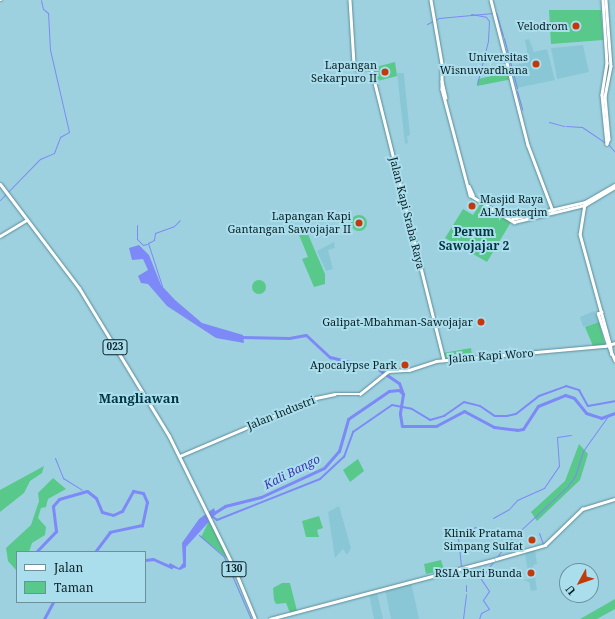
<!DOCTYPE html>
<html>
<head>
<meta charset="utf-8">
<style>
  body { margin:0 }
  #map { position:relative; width:615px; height:619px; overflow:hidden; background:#9ed1df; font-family:"Noto Serif",serif }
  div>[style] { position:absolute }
  .built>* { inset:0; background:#8ac7d6 }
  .green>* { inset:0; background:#58c98b }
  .round { border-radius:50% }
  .water>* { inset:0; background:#7d89f6 }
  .stream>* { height:1px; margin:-0.5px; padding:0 0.5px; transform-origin:0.5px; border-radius:0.5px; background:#7d89f6 }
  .canal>* { height:2px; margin:-1px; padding:0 1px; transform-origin:1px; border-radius:1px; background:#7d89f6 }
  .river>* { height:3px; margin:-1.5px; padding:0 1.5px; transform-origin:1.5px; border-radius:1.5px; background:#7d89f6 }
  .roads { filter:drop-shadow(0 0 1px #5c8d9a) drop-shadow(0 0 1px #5c8d9a) }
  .secondary>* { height:2.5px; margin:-1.25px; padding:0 1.25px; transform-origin:1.25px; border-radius:1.25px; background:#fff }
  .primary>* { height:3px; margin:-1.5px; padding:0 1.5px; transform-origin:1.5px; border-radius:1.5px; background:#fff }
  .dots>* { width:11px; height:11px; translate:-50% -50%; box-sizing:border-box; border:2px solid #abdeec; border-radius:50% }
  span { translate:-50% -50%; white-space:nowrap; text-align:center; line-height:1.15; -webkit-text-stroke:4px #abdeec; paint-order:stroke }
  .shield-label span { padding:1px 3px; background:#abdeec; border:1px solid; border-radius:3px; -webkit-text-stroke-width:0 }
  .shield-label { font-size:10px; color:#0a1f24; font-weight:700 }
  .poi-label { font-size:11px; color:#0a1f24 }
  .right { translate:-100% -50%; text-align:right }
  .left { translate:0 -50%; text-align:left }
  .street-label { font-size:11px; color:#0a1f24 }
  .neighbourhood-label { font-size:12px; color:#003642; font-weight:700 }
  .water-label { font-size:12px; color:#3c36b4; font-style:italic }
  .quarter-label { font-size:13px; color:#003642; font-weight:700 }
  .legend { position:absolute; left:16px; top:551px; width:130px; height:52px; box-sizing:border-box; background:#abdeec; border:1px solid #6b929c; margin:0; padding:5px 7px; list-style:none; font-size:12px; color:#0a1f24 }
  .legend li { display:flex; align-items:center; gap:8px; height:20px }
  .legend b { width:20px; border:1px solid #6b929c }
  .north { position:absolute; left:559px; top:563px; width:40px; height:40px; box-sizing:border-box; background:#abdeec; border:1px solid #6b929c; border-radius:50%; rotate:230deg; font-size:11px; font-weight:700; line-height:16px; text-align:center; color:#0a1f24 }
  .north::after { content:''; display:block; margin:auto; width:14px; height:18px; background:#c23a09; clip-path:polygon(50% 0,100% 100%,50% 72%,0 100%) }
</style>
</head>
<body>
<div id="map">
  <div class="built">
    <div style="clip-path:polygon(529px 39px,534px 52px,547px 49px,555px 80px,517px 88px,511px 66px,529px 62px,525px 40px)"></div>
    <div style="clip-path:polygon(583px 45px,589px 72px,557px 79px,551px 48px)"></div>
    <div style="clip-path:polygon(397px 73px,404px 73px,404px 75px,410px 135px,407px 136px,408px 143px,405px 144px)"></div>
    <div style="clip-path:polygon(334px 242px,335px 248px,328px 250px,333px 269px,326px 271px,317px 251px)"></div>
    <div style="clip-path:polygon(594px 311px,599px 322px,583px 327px,580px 317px)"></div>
    <div style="clip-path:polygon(339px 506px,351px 548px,347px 555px,343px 549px,335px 558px,328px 512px)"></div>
    <div style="clip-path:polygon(535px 550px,537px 564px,533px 565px,537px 590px,531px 591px,529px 582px,523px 580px,529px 579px,525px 553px)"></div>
    <div style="clip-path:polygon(411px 582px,419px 619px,391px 619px,385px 590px)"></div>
    <div style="clip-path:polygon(377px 592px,383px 619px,374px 619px,369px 594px)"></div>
  </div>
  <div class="green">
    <div style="clip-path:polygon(549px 10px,601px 10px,603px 40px,551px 44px)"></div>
    <div style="clip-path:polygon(395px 62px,397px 76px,374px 82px,372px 68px)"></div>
    <div style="clip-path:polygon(510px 72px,512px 79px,477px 86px,478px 79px)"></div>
    <div style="clip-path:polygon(481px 203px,511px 222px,487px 262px,445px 238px,463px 209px,473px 215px)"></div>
    <div class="round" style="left:351px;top:215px;width:16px;height:16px"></div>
    <div style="clip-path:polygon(305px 227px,325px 274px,325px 284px,314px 287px,302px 259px,308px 257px,297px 230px)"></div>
    <div class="round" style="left:252px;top:280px;width:14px;height:14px"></div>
    <div style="clip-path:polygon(599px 322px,605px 345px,593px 346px,585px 327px)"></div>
    <div style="clip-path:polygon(471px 348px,472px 357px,446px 359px,443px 353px)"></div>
    <div style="clip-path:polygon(579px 444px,588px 454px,580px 480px,537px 521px,531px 512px,565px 481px)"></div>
    <div style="clip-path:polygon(358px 459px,364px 471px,350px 482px,343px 470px)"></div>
    <div style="clip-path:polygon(44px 466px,42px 473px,30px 481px,24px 493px,0 512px,0 490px)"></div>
    <div style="clip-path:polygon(53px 478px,66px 489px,48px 499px,46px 507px,41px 508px,38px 518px,46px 527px,45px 535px,32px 543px,29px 552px,17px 552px,16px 570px,8px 561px,6px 548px,31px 525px,39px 501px,38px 493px)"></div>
    <div style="clip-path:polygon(319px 516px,323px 528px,317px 530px,319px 537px,306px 537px,302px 521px)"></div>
    <div style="clip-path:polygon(209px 521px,229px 560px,201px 537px)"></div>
    <div style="clip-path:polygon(441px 560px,444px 570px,426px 574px,424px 564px)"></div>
    <div style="clip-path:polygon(282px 583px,290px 583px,297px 611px,290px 613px,286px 603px,276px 604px,274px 600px,273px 588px)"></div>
    <div style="clip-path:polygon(615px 599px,615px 609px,597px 619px,580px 619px)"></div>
  </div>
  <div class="water">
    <div style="clip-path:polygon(139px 245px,149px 255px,161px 285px,175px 300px,202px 323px,243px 335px,244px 343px,216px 338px,167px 306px,148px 284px,141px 283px,138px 276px,148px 270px,143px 259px,132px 260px,129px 248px)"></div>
    <div style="clip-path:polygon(214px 508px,216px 514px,186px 547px,186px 567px,180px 570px,168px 566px,170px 563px,179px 568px,183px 563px,182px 543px,199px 519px)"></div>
  </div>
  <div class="stream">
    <div style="left:496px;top:13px;width:24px;rotate:73deg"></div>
    <div style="left:471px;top:14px;width:15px;rotate:11deg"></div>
    <div style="left:486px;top:17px;width:5px;rotate:53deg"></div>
    <div style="left:489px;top:21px;width:20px;rotate:93deg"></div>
    <div style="left:488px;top:41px;width:44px;rotate:104.3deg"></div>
    <div style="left:427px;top:24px;width:13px;rotate:-27deg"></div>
    <div style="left:439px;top:18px;width:54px;rotate:-5.3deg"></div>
    <div style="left:504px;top:38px;width:52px;rotate:75.4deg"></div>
    <div style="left:517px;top:91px;width:19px;rotate:74deg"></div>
    <div style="left:549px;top:122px;width:16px;rotate:15deg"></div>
    <div style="left:566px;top:126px;width:16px;rotate:4deg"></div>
    <div style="left:582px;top:127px;width:27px;rotate:34deg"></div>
    <div style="left:608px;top:144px;width:11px;rotate:49deg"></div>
    <div style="left:0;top:200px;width:57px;rotate:-45.7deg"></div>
    <div style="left:40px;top:159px;width:15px;rotate:-23deg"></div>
    <div style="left:54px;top:153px;width:17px;rotate:-69deg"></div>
    <div style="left:60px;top:137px;width:10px;rotate:-29deg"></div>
    <div style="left:69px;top:132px;width:84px;rotate:-103deg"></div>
    <div style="left:50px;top:50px;width:37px;rotate:-93deg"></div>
    <div style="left:48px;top:13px;width:6px;rotate:-141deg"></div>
    <div style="left:43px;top:9px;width:9px;rotate:-103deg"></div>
    <div style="left:137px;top:225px;width:14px;rotate:90deg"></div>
    <div style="left:137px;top:239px;width:8px;rotate:45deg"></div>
    <div style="left:143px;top:245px;width:4px;rotate:-14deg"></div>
    <div style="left:162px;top:286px;width:45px;rotate:-108deg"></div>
    <div style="left:148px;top:243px;width:7px;rotate:-27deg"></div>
    <div style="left:154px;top:240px;width:7px;rotate:-82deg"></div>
    <div style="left:155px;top:233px;width:20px;rotate:-20deg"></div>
    <div style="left:174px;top:226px;width:8px;rotate:-45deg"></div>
    <div style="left:55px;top:458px;width:22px;rotate:68deg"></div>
    <div style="left:63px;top:478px;width:22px;rotate:32deg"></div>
    <div style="left:493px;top:518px;width:18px;rotate:-29deg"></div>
    <div style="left:509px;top:509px;width:12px;rotate:-48deg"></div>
    <div style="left:517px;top:500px;width:30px;rotate:-24deg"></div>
    <div style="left:544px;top:488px;width:27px;rotate:-56deg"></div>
    <div style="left:559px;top:466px;width:29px;rotate:-94deg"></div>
    <div style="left:557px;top:437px;width:14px;rotate:-8deg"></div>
    <div style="left:466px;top:529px;width:11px;rotate:-10deg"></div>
    <div style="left:539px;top:533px;width:12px;rotate:70deg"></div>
    <div style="left:199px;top:535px;width:33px;rotate:41deg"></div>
    <div style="left:224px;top:557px;width:68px;rotate:66.5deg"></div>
    <div style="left:461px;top:566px;width:36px;rotate:-96deg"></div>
    <div style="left:457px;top:530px;width:5px"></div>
    <div style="left:466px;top:585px;width:6px;rotate:90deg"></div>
    <div style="left:463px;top:619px;width:25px;rotate:-83deg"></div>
    <div style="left:479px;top:619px;width:6px;rotate:-72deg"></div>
    <div style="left:481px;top:613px;width:9px;rotate:-27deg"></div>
    <div style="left:489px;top:609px;width:11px;rotate:-124deg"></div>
    <div style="left:483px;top:600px;width:11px;rotate:-56deg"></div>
    <div style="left:489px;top:591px;width:14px;rotate:-124deg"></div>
    <div style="left:481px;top:579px;width:6px;rotate:-59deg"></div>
    <div style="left:484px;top:574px;width:41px;rotate:-52.9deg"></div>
    <div style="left:509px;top:541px;width:81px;rotate:-43deg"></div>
    <div style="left:568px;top:486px;width:12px;rotate:-55deg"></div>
    <div style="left:575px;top:476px;width:26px;rotate:-72deg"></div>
    <div style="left:583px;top:451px;width:43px;rotate:-54.5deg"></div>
  </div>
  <div class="canal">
    <div style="left:212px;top:516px;width:6px;rotate:39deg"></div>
    <div style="left:217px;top:520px;width:111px;rotate:-21.7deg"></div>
    <div style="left:320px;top:479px;width:33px;rotate:-43deg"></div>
    <div style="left:344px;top:457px;width:27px;rotate:-70deg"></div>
    <div style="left:353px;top:432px;width:47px;rotate:-34.7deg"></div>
    <div style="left:392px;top:405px;width:20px;rotate:11deg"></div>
    <div style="left:412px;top:409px;width:21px;rotate:31deg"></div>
    <div style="left:430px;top:420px;width:15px;rotate:-16deg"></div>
    <div style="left:444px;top:416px;width:24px;rotate:-35deg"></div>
    <div style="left:464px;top:402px;width:16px;rotate:14deg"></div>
    <div style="left:480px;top:406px;width:18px;rotate:34deg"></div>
    <div style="left:495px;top:416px;width:12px"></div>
    <div style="left:507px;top:416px;width:9px;rotate:-13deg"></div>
    <div style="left:516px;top:414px;width:29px;rotate:-38deg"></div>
    <div style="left:539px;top:396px;width:29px;rotate:-20deg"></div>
    <div style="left:566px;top:386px;width:14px;rotate:17deg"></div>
    <div style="left:579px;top:390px;width:18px;rotate:61deg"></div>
    <div style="left:588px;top:406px;width:27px;rotate:-10deg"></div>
  </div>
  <div class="river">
    <div style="left:240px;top:337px;width:49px;rotate:1.2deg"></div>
    <div style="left:289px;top:338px;width:17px;rotate:-10deg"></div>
    <div style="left:306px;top:335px;width:33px;rotate:43deg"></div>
    <div style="left:330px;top:357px;width:49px;rotate:14deg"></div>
    <div style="left:378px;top:369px;width:25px;rotate:34deg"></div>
    <div style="left:399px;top:383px;width:12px;rotate:70deg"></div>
    <div style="left:214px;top:513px;width:13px;rotate:-32deg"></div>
    <div style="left:225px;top:506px;width:37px;rotate:-14deg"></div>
    <div style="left:261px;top:497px;width:69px;rotate:-24.7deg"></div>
    <div style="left:324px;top:468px;width:23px;rotate:-49deg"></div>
    <div style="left:339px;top:451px;width:33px;rotate:-74deg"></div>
    <div style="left:348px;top:419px;width:50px;rotate:-34.3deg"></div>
    <div style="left:389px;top:391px;width:10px;rotate:-6deg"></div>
    <div style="left:399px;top:390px;width:6px;rotate:45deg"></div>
    <div style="left:403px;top:394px;width:20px;rotate:99deg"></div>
    <div style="left:400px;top:414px;width:12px;rotate:81deg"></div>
    <div style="left:402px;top:426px;width:34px"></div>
    <div style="left:436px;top:426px;width:32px;rotate:-28deg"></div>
    <div style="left:464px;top:411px;width:34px;rotate:28deg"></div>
    <div style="left:494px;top:427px;width:23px;rotate:7deg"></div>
    <div style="left:517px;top:430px;width:6px;rotate:-9deg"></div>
    <div style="left:523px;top:429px;width:27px;rotate:-57deg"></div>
    <div style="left:538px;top:406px;width:29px;rotate:-22deg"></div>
    <div style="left:565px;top:395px;width:9px;rotate:18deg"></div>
    <div style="left:574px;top:398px;width:19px;rotate:51deg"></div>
    <div style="left:586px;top:413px;width:16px;rotate:18deg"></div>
    <div style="left:601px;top:418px;width:15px;rotate:-20deg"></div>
    <div style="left:36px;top:552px;width:29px;rotate:-46deg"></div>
    <div style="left:56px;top:531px;width:25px;rotate:-97deg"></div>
    <div style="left:53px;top:506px;width:9px;rotate:-49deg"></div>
    <div style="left:59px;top:499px;width:29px;rotate:-16deg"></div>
    <div style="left:87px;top:491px;width:11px;rotate:38deg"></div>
    <div style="left:96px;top:498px;width:15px;rotate:67deg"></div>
    <div style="left:102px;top:512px;width:11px;rotate:15deg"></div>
    <div style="left:113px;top:515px;width:10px;rotate:-24deg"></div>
    <div style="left:122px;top:511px;width:23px;rotate:-61deg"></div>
    <div style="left:133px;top:491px;width:10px;rotate:11deg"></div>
    <div style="left:143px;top:493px;width:10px;rotate:66deg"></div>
    <div style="left:147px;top:502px;width:24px;rotate:102deg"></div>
    <div style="left:142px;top:525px;width:33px;rotate:168deg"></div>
    <div style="left:110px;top:532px;width:25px;rotate:127deg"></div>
    <div style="left:145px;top:560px;width:8px;rotate:-7deg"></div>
    <div style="left:153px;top:559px;width:20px;rotate:24deg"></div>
    <div style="left:44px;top:619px;width:19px;rotate:-62deg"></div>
  </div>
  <div class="roads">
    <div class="secondary">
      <div style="left:0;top:0;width:1px"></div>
      <div style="left:350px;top:0;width:64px;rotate:86.4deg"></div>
      <div style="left:354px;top:64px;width:6px;rotate:59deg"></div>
      <div style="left:357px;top:69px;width:14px;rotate:-8deg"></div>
      <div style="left:371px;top:67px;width:302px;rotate:76deg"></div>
      <div style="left:431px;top:0;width:65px;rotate:80.2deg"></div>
      <div style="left:442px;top:64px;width:25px;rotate:90deg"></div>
      <div style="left:442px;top:89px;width:110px;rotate:75.2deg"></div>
      <div style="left:470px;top:195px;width:52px;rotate:31.5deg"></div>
      <div style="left:514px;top:222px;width:73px;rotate:-13.5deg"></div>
      <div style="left:585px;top:205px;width:35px;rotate:-31deg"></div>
      <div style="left:491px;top:0;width:150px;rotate:75.7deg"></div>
      <div style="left:528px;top:145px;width:71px;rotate:69.3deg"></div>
      <div style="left:603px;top:0;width:63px;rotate:86.4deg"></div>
      <div style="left:607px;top:63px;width:32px;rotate:99deg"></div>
      <div style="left:602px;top:95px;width:49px;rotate:84.2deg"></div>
      <div style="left:606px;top:0;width:66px;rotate:85.7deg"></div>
      <div style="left:611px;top:66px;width:31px;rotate:101deg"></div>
      <div style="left:605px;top:96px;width:43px;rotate:84.7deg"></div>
      <div style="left:609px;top:139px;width:5px;rotate:112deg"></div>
      <div style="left:442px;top:81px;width:17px;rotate:77deg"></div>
      <div style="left:469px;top:186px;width:10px;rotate:66deg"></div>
      <div style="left:585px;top:204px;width:30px;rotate:99deg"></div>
      <div style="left:580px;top:234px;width:114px;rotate:74.7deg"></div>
      <div style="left:512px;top:219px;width:75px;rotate:-13.1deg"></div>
      <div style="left:585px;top:202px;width:34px;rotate:-30deg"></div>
      <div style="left:0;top:236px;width:31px;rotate:-31deg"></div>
      <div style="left:180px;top:456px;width:148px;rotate:-23.1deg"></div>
      <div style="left:316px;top:398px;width:19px;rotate:-12deg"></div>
      <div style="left:335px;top:394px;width:25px"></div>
      <div style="left:360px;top:394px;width:36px;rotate:-39deg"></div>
      <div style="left:388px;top:371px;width:21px;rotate:-3deg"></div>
      <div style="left:409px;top:370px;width:28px;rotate:-18deg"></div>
      <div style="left:436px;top:361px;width:170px;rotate:-5.1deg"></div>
      <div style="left:605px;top:346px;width:3px;rotate:-18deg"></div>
      <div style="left:608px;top:345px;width:33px;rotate:-108deg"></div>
      <div style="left:598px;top:314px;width:4px;rotate:-34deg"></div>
      <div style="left:496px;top:559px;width:51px;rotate:-15.9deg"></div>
      <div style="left:545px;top:545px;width:52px;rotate:-44.2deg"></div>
      <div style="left:582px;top:509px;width:34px;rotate:-17deg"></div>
      <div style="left:270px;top:619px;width:231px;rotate:-14.8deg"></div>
    </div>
    <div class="primary">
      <div style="left:0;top:184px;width:131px;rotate:52.8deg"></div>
      <div style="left:79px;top:288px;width:173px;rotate:58.7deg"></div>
      <div style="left:169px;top:436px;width:145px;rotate:63.8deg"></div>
      <div style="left:233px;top:566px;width:57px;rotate:67.5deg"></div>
      <div style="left:615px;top:343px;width:7px;rotate:164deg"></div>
      <div style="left:608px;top:345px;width:17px;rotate:66deg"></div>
      <div style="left:610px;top:344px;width:10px;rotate:84deg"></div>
    </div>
  </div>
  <div class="dots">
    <div style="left:576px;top:26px;background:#c23a09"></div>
    <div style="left:536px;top:64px;background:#c23a09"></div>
    <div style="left:385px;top:72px;background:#c23a09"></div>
    <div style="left:472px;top:206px;background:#c23a09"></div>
    <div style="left:359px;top:223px;background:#c23a09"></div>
    <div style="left:481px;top:322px;background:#c23a09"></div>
    <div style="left:405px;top:365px;background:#c23a09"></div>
    <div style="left:532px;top:540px;background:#c23a09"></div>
    <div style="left:531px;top:573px;background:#c23a09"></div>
  </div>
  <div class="shield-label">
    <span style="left:115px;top:347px">023</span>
    <span style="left:234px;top:569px">130</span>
  </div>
  <div class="poi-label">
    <span class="right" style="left:568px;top:26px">Velodrom</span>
    <span class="right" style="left:528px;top:64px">Universitas<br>Wisnuwardhana</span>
    <span class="right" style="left:377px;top:72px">Lapangan<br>Sekarpuro II</span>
    <span class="left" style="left:480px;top:206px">Masjid Raya<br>Al-Mustaqim</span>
    <span class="right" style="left:351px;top:223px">Lapangan Kapi<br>Gantangan Sawojajar II</span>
    <span class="right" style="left:473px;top:322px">Galipat-Mbahman-Sawojajar</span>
    <span class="right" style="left:397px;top:365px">Apocalypse Park</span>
    <span class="right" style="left:523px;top:540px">Klinik Pratama<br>Simpang Sulfat</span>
    <span class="right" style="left:522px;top:573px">RSIA Puri Bunda</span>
  </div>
  <div class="street-label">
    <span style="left:407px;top:213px;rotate:76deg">Jalan Kapi Sraba Raya</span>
    <span style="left:491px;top:356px;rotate:-4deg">Jalan Kapi Woro</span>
    <span style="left:281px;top:413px;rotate:-22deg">Jalan Industri</span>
  </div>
  <div class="neighbourhood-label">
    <span style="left:474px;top:239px">Perum<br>Sawojajar 2</span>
  </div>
  <div class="water-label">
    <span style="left:292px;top:472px;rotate:-27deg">Kali Bango</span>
  </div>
  <div class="quarter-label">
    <span style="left:139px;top:398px">Mangliawan</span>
  </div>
  <ul class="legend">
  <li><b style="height:5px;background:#fff"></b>Jalan</li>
  <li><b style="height:11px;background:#58c98b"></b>Taman</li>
  </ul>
  <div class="north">U</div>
</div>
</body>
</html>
